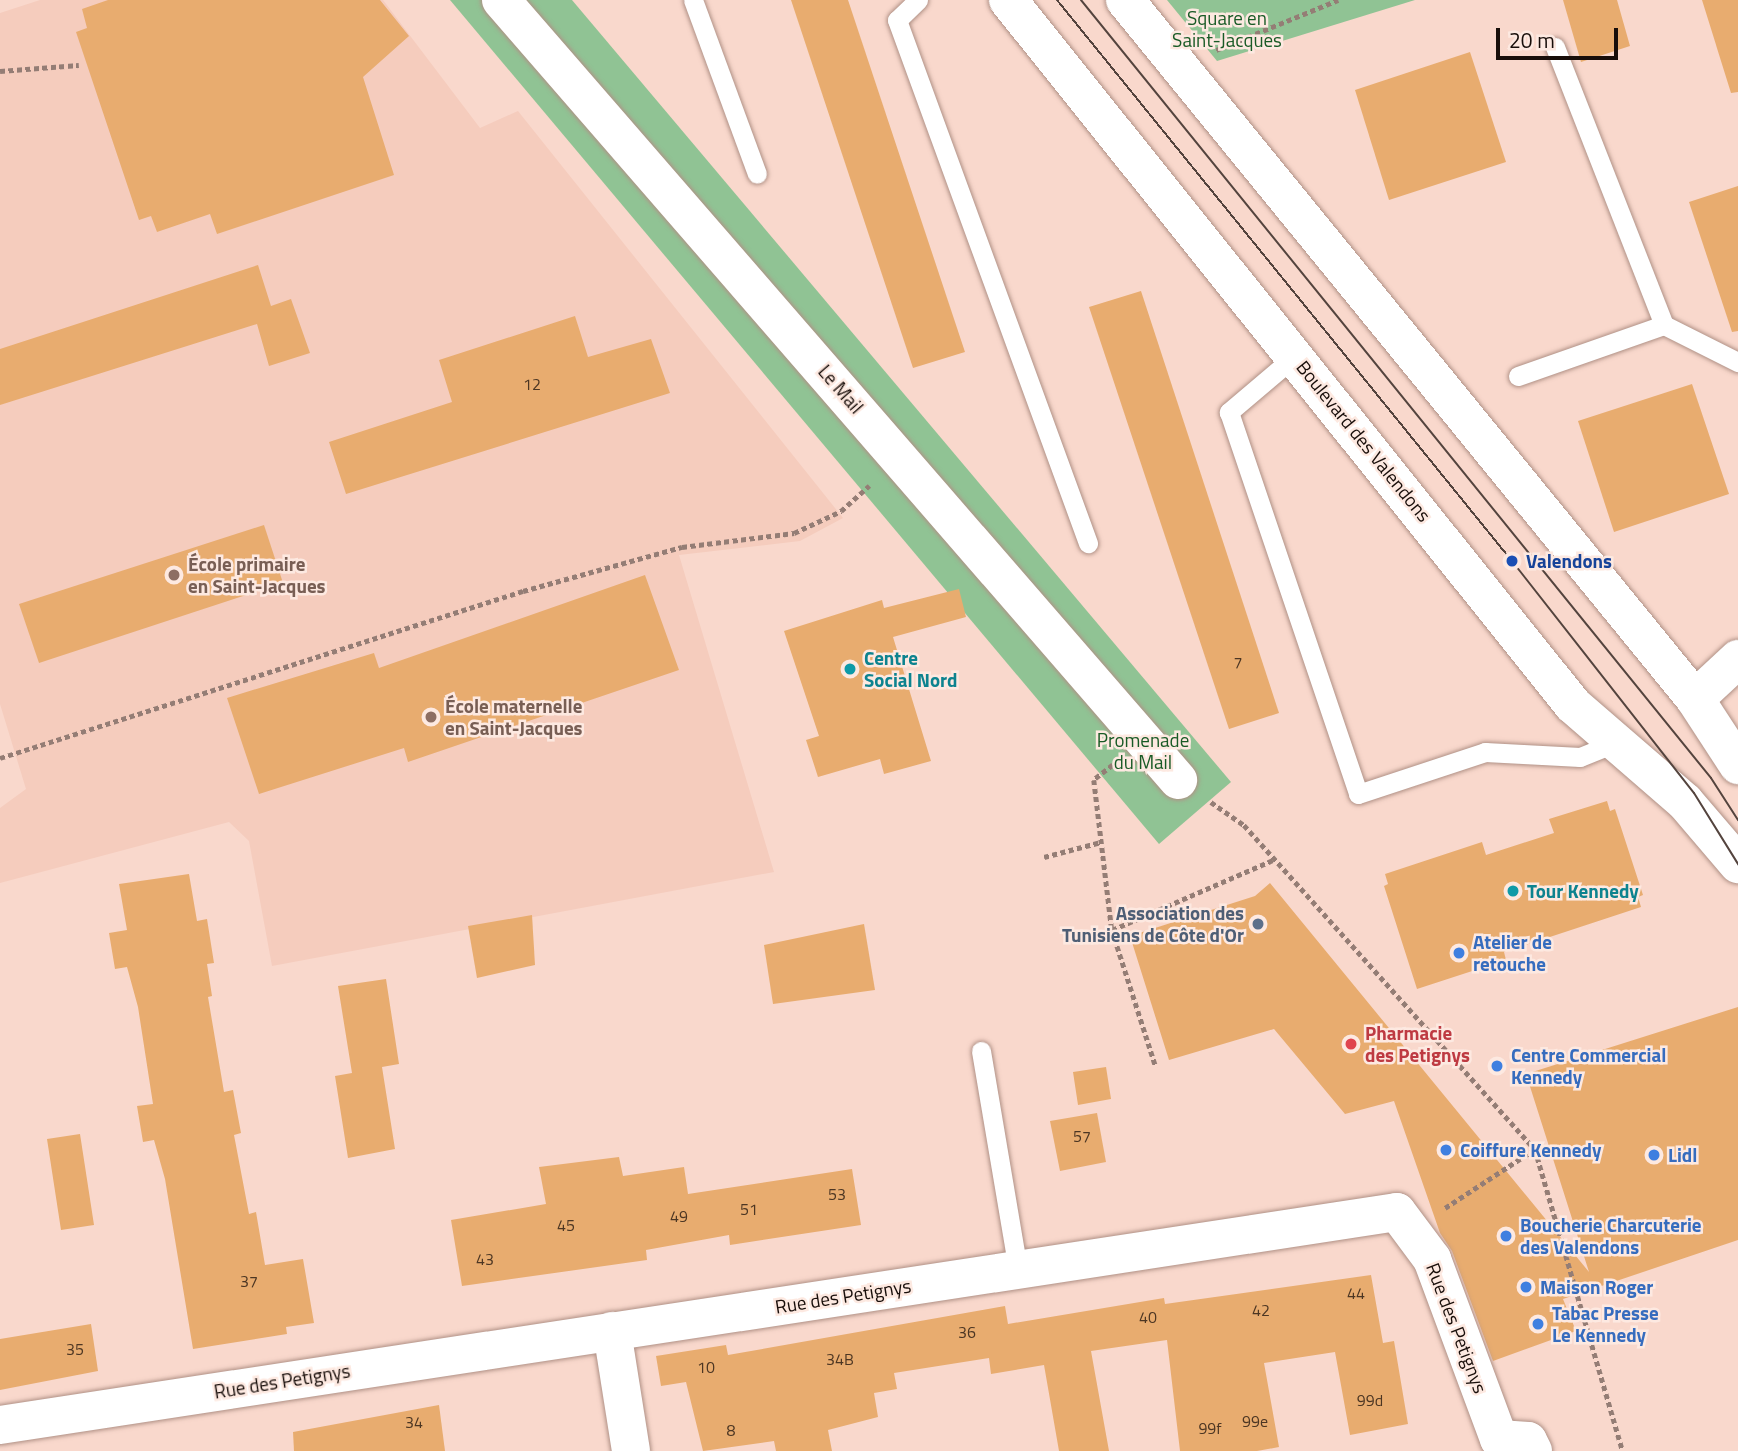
<!DOCTYPE html>
<html>
<head>
<meta charset="utf-8">
<style>
  body { margin:0 }
  #map { position:relative; width:1738px; height:1451px; overflow:hidden; background:#f9d8cc; font-family:"Titillium Web",sans-serif }
  div>[style] { position:absolute }
  .built>* { inset:0; background:#f5ccbd }
  .green>* { inset:0; background:#90c394 }
  .building>* { inset:0; background:#e8ac6f }
  .path>* { height:4.5px; margin-top:-2.25px; transform-origin:0; background:repeating-linear-gradient(90deg,#947d75 0 5px,transparent 0 8.5px) }
  .roads { filter:drop-shadow(0 0 2px #b09186) drop-shadow(0 0 2px #b09186) }
  .lane>* { height:19px; margin:-9.5px; padding:0 9.5px; transform-origin:9.5px; border-radius:9.5px; background:#fff }
  .street>* { height:38px; margin:-19px; padding:0 19px; transform-origin:19px; border-radius:19px; background:#fff }
  .secondary>* { height:38px; margin:-19px; padding:0 19px; transform-origin:19px; border-radius:19px; background:#fff }
  .tram>* { height:2px; margin:-1px; padding:0 1px; transform-origin:1px; border-radius:1px; background:#54443e }
  .dots>* { width:19px; height:19px; translate:-50% -50%; box-sizing:border-box; border:4px solid #fde9e1; border-radius:50% }
  span { translate:-50% -50%; white-space:nowrap; text-align:center; line-height:1.15; -webkit-text-stroke:5px #fde9e1; paint-order:stroke }
  .number-label { font-size:16px; color:#4c3623 }
  .number-label span { -webkit-text-stroke-width:0 }
  .park-label { font-size:19px; color:#185a25 }
  .street-label { font-size:19px; color:#180e0a }
  .transit-label { font-size:19px; color:#164399; font-weight:700 }
  .left { translate:0 -50%; text-align:left }
  .education-label { font-size:19px; color:#785e54; font-weight:700 }
  .culture-label { font-size:19px; color:#0d838f; font-weight:700 }
  .service-label { font-size:19px; color:#4e5e75; font-weight:700 }
  .right { translate:-100% -50%; text-align:right }
  .shop-label { font-size:19px; color:#366cbe; font-weight:700 }
  .health-label { font-size:19px; color:#be3a42; font-weight:700 }
  .scale { position:absolute; left:1496px; top:28px; width:122px; height:32px; box-sizing:border-box; border:4px solid #180e0a; border-top:0; padding-left:9px; font-size:21px; line-height:24px; white-space:nowrap; color:#180e0a; -webkit-text-stroke:5px #fde9e1; paint-order:stroke }
</style>
</head>
<body>
<div id="map">
  <div class="built">
    <div style="clip-path:polygon(40px 0,383px 0,480px 128px,518px 111px,843px 518px,800px 541px,679px 555px,774px 872px,272px 966px,249px 841px,229px 822px,0 883px,0 808px,26px 789px,0 704px,0 13px)"></div>
  </div>
  <div class="green">
    <div style="clip-path:polygon(450px 0,572px 0,1231px 782px,1159px 844px)"></div>
    <div style="clip-path:polygon(1167px 0,1415px 0,1217px 61px)"></div>
  </div>
  <div class="building">
    <div style="clip-path:polygon(108px 0,380px 0,409px 36px,363px 77px,394px 175px,217px 234px,210px 214px,157px 232px,151px 216px,139px 220px,76px 32px,87px 28px,82px 9px)"></div>
    <div style="clip-path:polygon(791px 0,848px 0,965px 352px,913px 368px)"></div>
    <div style="clip-path:polygon(1563px 0,1617px 0,1630px 46px,1581px 62px)"></div>
    <div style="clip-path:polygon(1702px 0,1738px 0,1738px 92px,1731px 93px)"></div>
    <div style="clip-path:polygon(1470px 52px,1506px 162px,1389px 200px,1355px 90px)"></div>
    <div style="clip-path:polygon(1738px 186px,1738px 331px,1732px 332px,1689px 202px)"></div>
    <div style="clip-path:polygon(258px 265px,271px 306px,291px 299px,310px 353px,269px 366px,257px 324px,0 405px,0 349px)"></div>
    <div style="clip-path:polygon(1141px 291px,1279px 713px,1229px 729px,1089px 307px)"></div>
    <div style="clip-path:polygon(575px 316px,588px 357px,651px 339px,670px 393px,346px 494px,329px 442px,452px 402px,439px 360px)"></div>
    <div style="clip-path:polygon(1692px 384px,1729px 494px,1614px 532px,1578px 421px)"></div>
    <div style="clip-path:polygon(264px 525px,283px 583px,39px 663px,19px 604px)"></div>
    <div style="clip-path:polygon(645px 575px,679px 670px,408px 762px,404px 748px,259px 794px,227px 698px,374px 653px,379px 668px)"></div>
    <div style="clip-path:polygon(959px 589px,966px 617px,893px 637px,931px 761px,884px 774px,880px 759px,818px 777px,806px 740px,819px 736px,784px 631px,882px 600px,884px 608px)"></div>
    <div style="clip-path:polygon(1607px 801px,1610px 811px,1615px 809px,1643px 895px,1638px 897px,1641px 907px,1504px 952px,1506px 960px,1417px 989px,1384px 886px,1388px 884px,1385px 874px,1482px 842px,1486px 855px,1554px 833px,1549px 819px)"></div>
    <div style="clip-path:polygon(189px 874px,197px 921px,207px 919px,214px 963px,207px 964px,212px 996px,208px 997px,224px 1092px,233px 1090px,241px 1133px,234px 1135px,249px 1214px,256px 1212px,265px 1265px,303px 1259px,314px 1323px,286px 1327px,287px 1334px,193px 1349px,165px 1179px,154px 1140px,143px 1142px,137px 1106px,153px 1104px,138px 1007px,127px 967px,115px 969px,109px 933px,127px 930px,119px 884px)"></div>
    <div style="clip-path:polygon(1270px 883px,1589px 1272px,1526px 1074px,1738px 1007px,1738px 1240px,1563px 1299px,1576px 1331px,1493px 1361px,1452px 1251px,1440px 1233px,1394px 1101px,1345px 1114px,1274px 1029px,1169px 1060px,1130px 936px,1255px 896px)"></div>
    <div style="clip-path:polygon(532px 915px,535px 965px,477px 978px,468px 926px)"></div>
    <div style="clip-path:polygon(864px 924px,875px 990px,773px 1004px,764px 945px)"></div>
    <div style="clip-path:polygon(386px 979px,399px 1064px,382px 1067px,395px 1149px,348px 1158px,335px 1076px,352px 1073px,338px 986px)"></div>
    <div style="clip-path:polygon(1106px 1067px,1111px 1099px,1078px 1105px,1073px 1072px)"></div>
    <div style="clip-path:polygon(1097px 1113px,1106px 1162px,1060px 1171px,1050px 1121px)"></div>
    <div style="clip-path:polygon(80px 1134px,94px 1225px,61px 1230px,47px 1139px)"></div>
    <div style="clip-path:polygon(619px 1157px,623px 1176px,684px 1167px,688px 1194px,852px 1169px,861px 1225px,730px 1245px,729px 1235px,646px 1250px,647px 1260px,462px 1286px,451px 1220px,546px 1204px,539px 1167px)"></div>
    <div style="clip-path:polygon(1371px 1275px,1383px 1343px,1394px 1341px,1408px 1424px,1350px 1435px,1335px 1352px,1264px 1363px,1279px 1447px,1257px 1451px,1180px 1451px,1167px 1340px,1091px 1351px,1109px 1451px,1059px 1451px,1044px 1365px,991px 1374px,989px 1358px,894px 1373px,897px 1389px,874px 1393px,878px 1417px,828px 1430px,832px 1451px,776px 1451px,774px 1441px,703px 1451px,686px 1382px,661px 1386px,656px 1356px,726px 1345px,728px 1355px,1005px 1306px,1008px 1324px,1164px 1298px,1165px 1304px)"></div>
    <div style="clip-path:polygon(91px 1324px,98px 1371px,0 1390px,0 1339px)"></div>
    <div style="clip-path:polygon(439px 1405px,445px 1451px,294px 1451px,293px 1432px)"></div>
  </div>
  <div class="path">
    <div style="left:1216px;top:50px;width:132px;rotate:-22.3deg"></div>
    <div style="left:0;top:71px;width:79px;rotate:-4.3deg"></div>
    <div style="left:0;top:758px;width:549px;rotate:-17.71deg"></div>
    <div style="left:523px;top:591px;width:165px;rotate:-15.5deg"></div>
    <div style="left:682px;top:547px;width:113px;rotate:-7.1deg"></div>
    <div style="left:794px;top:533px;width:52px;rotate:-25.1deg"></div>
    <div style="left:841px;top:511px;width:38px;rotate:-42deg"></div>
    <div style="left:1113px;top:765px;width:24px;rotate:142deg"></div>
    <div style="left:1094px;top:780px;width:151px;rotate:83.2deg"></div>
    <div style="left:1112px;top:930px;width:178px;rotate:-23.5deg"></div>
    <div style="left:1211px;top:802px;width:40px;rotate:34.9deg"></div>
    <div style="left:1244px;top:825px;width:435px;rotate:48.1deg"></div>
    <div style="left:1535px;top:1149px;width:315px;rotate:73.8deg"></div>
    <div style="left:1044px;top:857px;width:59px;rotate:-14.7deg"></div>
    <div style="left:1112px;top:930px;width:144px;rotate:72.2deg"></div>
    <div style="left:1445px;top:1208px;width:108px;rotate:-33.2deg"></div>
  </div>
  <div class="roads">
    <div class="lane">
      <div style="left:693px;top:0;width:185px;rotate:69.8deg"></div>
      <div style="left:918px;top:0;width:29px;rotate:136deg"></div>
      <div style="left:897px;top:20px;width:557px;rotate:69.94deg"></div>
      <div style="left:1555px;top:47px;width:299px;rotate:68.6deg"></div>
      <div style="left:1664px;top:325px;width:83px;rotate:26.6deg"></div>
      <div style="left:1295px;top:356px;width:87px;rotate:139.7deg"></div>
      <div style="left:1229px;top:412px;width:403px;rotate:71.3deg"></div>
      <div style="left:1358px;top:794px;width:134px;rotate:-18.3deg"></div>
      <div style="left:1485px;top:752px;width:95px;rotate:3deg"></div>
      <div style="left:1580px;top:757px;width:38px;rotate:-22deg"></div>
      <div style="left:1518px;top:376px;width:155px;rotate:-19.3deg"></div>
      <div style="left:981px;top:1051px;width:221px;rotate:80.4deg"></div>
    </div>
    <div class="street">
      <div style="left:501px;top:0;width:1033px;rotate:49.04deg"></div>
      <div style="left:1695px;top:699px;width:59px;rotate:-42.9deg"></div>
      <div style="left:612px;top:1331px;width:121px;rotate:81deg"></div>
      <div style="left:0;top:1425px;width:1413px;rotate:-8.67deg"></div>
      <div style="left:1397px;top:1212px;width:59px;rotate:53.3deg"></div>
      <div style="left:1432px;top:1259px;width:192px;rotate:69.6deg"></div>
      <div style="left:1499px;top:1439px;width:29px;rotate:4deg"></div>
      <div style="left:1528px;top:1441px;width:11px;rotate:63deg"></div>
    </div>
    <div class="secondary">
      <div style="left:1008px;top:0;width:903px;rotate:51.29deg"></div>
      <div style="left:1573px;top:705px;width:148px;rotate:40.9deg"></div>
      <div style="left:1685px;top:802px;width:82px;rotate:49.5deg"></div>
      <div style="left:1125px;top:0;width:902px;rotate:50.8deg"></div>
      <div style="left:1695px;top:699px;width:79px;rotate:56.9deg"></div>
    </div>
  </div>
  <div class="tram">
    <div style="left:1057px;top:0;width:722px;rotate:50.96deg"></div>
    <div style="left:1512px;top:561px;width:295px;rotate:51.9deg"></div>
    <div style="left:1694px;top:793px;width:84px;rotate:58.2deg"></div>
    <div style="left:1081px;top:0;width:1001px;rotate:51deg"></div>
    <div style="left:1711px;top:778px;width:50px;rotate:57.3deg"></div>
  </div>
  <div class="dots">
    <div style="left:1512px;top:561px;background:#1a4fb4"></div>
    <div style="left:174px;top:575px;background:#8d6e63"></div>
    <div style="left:850px;top:669px;background:#0f9aa8"></div>
    <div style="left:431px;top:717px;background:#8d6e63"></div>
    <div style="left:1513px;top:891px;background:#0f9aa8"></div>
    <div style="left:1258px;top:924px;background:#5c6f8a"></div>
    <div style="left:1459px;top:953px;background:#3f7fe0"></div>
    <div style="left:1351px;top:1044px;background:#e0444e"></div>
    <div style="left:1497px;top:1066px;background:#3f7fe0"></div>
    <div style="left:1446px;top:1150px;background:#3f7fe0"></div>
    <div style="left:1654px;top:1155px;background:#3f7fe0"></div>
    <div style="left:1506px;top:1236px;background:#3f7fe0"></div>
    <div style="left:1526px;top:1287px;background:#3f7fe0"></div>
    <div style="left:1538px;top:1324px;background:#3f7fe0"></div>
  </div>
  <div class="number-label">
    <span style="left:532px;top:384px">12</span>
    <span style="left:1238px;top:662px">7</span>
    <span style="left:1082px;top:1136px">57</span>
    <span style="left:837px;top:1194px">53</span>
    <span style="left:749px;top:1209px">51</span>
    <span style="left:679px;top:1216px">49</span>
    <span style="left:566px;top:1225px">45</span>
    <span style="left:485px;top:1259px">43</span>
    <span style="left:249px;top:1281px">37</span>
    <span style="left:1356px;top:1293px">44</span>
    <span style="left:1261px;top:1310px">42</span>
    <span style="left:1148px;top:1317px">40</span>
    <span style="left:967px;top:1332px">36</span>
    <span style="left:75px;top:1349px">35</span>
    <span style="left:840px;top:1359px">34B</span>
    <span style="left:706px;top:1367px">10</span>
    <span style="left:1370px;top:1400px">99d</span>
    <span style="left:1255px;top:1421px">99e</span>
    <span style="left:414px;top:1422px">34</span>
    <span style="left:1210px;top:1428px">99f</span>
    <span style="left:731px;top:1430px">8</span>
  </div>
  <div class="park-label">
    <span style="left:1227px;top:29px">Square en<br>Saint-Jacques</span>
    <span style="left:1143px;top:751px">Promenade<br>du Mail</span>
  </div>
  <div class="street-label">
    <span style="left:841px;top:389px;rotate:49deg">Le Mail</span>
    <span style="left:1364px;top:441px;rotate:51deg">Boulevard des Valendons</span>
    <span style="left:843px;top:1296px;rotate:-9deg">Rue des Petignys</span>
    <span style="left:1457px;top:1328px;rotate:69deg">Rue des Petignys</span>
    <span style="left:282px;top:1381px;rotate:-9deg">Rue des Petignys</span>
  </div>
  <div class="transit-label">
    <span class="left" style="left:1526px;top:561px">Valendons</span>
  </div>
  <div class="education-label">
    <span class="left" style="left:188px;top:575px">École primaire<br>en Saint-Jacques</span>
    <span class="left" style="left:445px;top:717px">École maternelle<br>en Saint-Jacques</span>
  </div>
  <div class="culture-label">
    <span class="left" style="left:864px;top:669px">Centre<br>Social Nord</span>
    <span class="left" style="left:1527px;top:891px">Tour Kennedy</span>
  </div>
  <div class="service-label">
    <span class="right" style="left:1244px;top:924px">Association des<br>Tunisiens de Côte d'Or</span>
  </div>
  <div class="shop-label">
    <span class="left" style="left:1473px;top:953px">Atelier de<br>retouche</span>
    <span class="left" style="left:1511px;top:1066px">Centre Commercial<br>Kennedy</span>
    <span class="left" style="left:1460px;top:1150px">Coiffure Kennedy</span>
    <span class="left" style="left:1668px;top:1155px">Lidl</span>
    <span class="left" style="left:1520px;top:1236px">Boucherie Charcuterie<br>des Valendons</span>
    <span class="left" style="left:1540px;top:1287px">Maison Roger</span>
    <span class="left" style="left:1552px;top:1324px">Tabac Presse<br>Le Kennedy</span>
  </div>
  <div class="health-label">
    <span class="left" style="left:1365px;top:1044px">Pharmacie<br>des Petignys</span>
  </div>
  <div class="scale">20 m</div>
</div>
</body>
</html>
